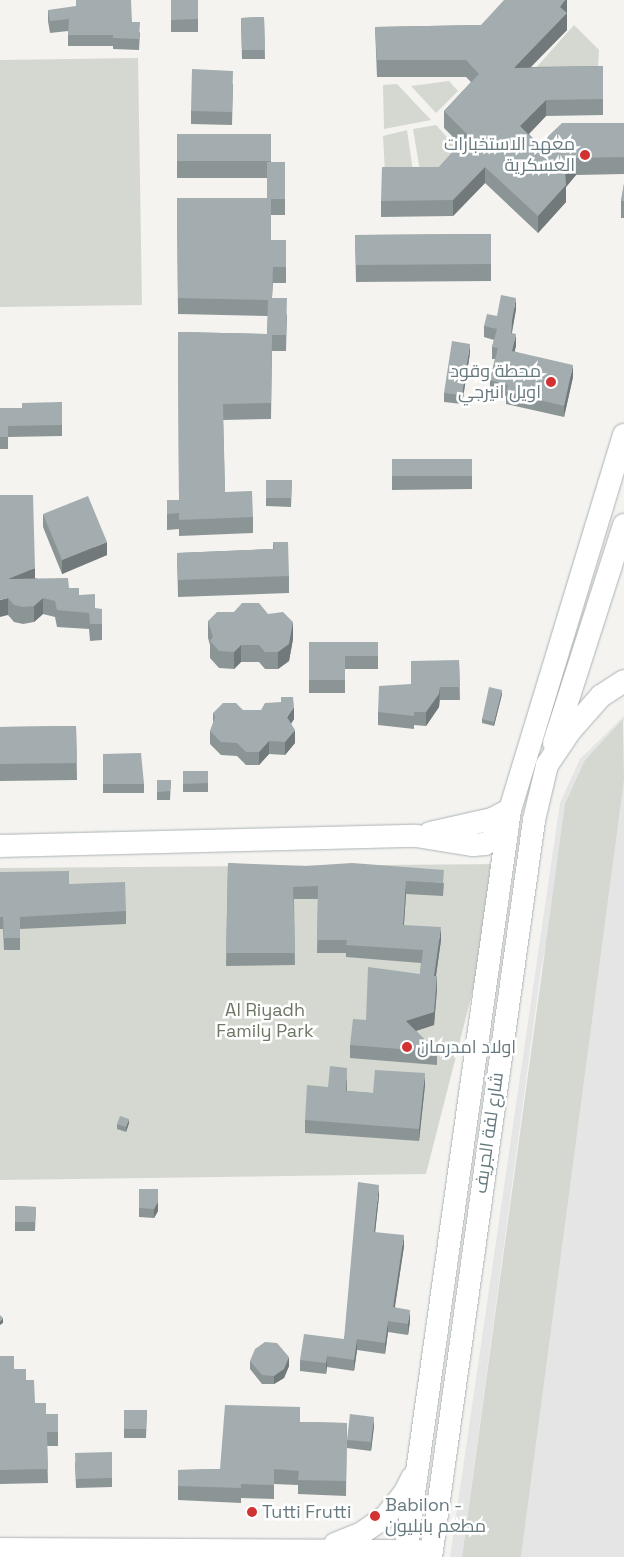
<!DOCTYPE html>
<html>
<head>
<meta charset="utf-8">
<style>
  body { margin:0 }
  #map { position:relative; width:624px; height:1557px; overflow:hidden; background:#f4f3f0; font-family:"Space Grotesk",Cairo,sans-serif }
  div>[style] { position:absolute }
  .built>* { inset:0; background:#e4e5e4 }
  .green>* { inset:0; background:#d5d8d0 }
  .roads { filter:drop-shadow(0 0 1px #abb3b5) drop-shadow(0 0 1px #abb3b5) }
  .secondary>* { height:22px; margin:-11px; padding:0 11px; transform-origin:11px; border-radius:11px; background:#fff }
  .wall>* { inset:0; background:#8c9596 }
  .shaded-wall>* { inset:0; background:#72797a }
  .building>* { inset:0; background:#a3adaf }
  .dots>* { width:14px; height:14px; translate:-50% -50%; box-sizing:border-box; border:2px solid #fff; border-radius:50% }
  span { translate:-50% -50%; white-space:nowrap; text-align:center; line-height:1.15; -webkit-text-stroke:5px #fff; paint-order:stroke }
  .poi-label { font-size:18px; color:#66797f }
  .right { translate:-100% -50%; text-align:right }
  .left { translate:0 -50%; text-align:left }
  .park-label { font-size:18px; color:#6c7664 }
  .street-label { font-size:18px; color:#66797f }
</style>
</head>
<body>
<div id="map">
  <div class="built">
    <div style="clip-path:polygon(624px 716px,624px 720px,585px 760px,541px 969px,462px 1557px,450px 1557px,560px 803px,580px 759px)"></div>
    <div style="clip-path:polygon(624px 780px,624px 1557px,521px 1557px)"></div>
  </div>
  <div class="green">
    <div style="clip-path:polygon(574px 25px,599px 50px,598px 68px,534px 70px)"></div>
    <div style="clip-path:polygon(138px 58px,142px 305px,0 307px,0 60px)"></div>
    <div style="clip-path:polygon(449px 81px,458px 91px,436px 113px,411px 86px)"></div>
    <div style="clip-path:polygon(397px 84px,431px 120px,384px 129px,383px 85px)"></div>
    <div style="clip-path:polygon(436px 125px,457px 148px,435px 171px,420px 171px,413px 129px)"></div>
    <div style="clip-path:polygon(407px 130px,413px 171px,385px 173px,383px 136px)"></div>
    <div style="clip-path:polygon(623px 719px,624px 780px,521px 1557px,462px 1557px,565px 804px,585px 760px)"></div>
    <div style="clip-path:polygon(505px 864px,426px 1174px,0 1180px,0 868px)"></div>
  </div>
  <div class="roads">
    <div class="secondary">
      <div style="left:554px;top:743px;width:229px;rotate:-72.2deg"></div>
      <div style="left:430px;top:833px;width:64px;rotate:-12.7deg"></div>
      <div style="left:492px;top:819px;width:20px;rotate:-27deg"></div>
      <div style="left:0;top:846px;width:416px;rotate:-1.4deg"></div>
      <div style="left:416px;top:836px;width:58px;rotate:9deg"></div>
      <div style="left:473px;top:845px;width:12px;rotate:-5deg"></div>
      <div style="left:485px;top:844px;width:24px;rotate:-30deg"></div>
      <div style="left:335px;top:1544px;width:29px;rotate:-22deg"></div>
      <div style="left:362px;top:1533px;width:29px;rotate:-35deg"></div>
      <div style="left:386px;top:1516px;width:28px;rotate:-51deg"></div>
      <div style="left:404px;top:1494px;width:18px;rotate:-63deg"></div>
      <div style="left:0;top:1549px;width:420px;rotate:0.3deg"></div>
      <div style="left:405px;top:1557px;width:754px;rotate:-82deg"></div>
      <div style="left:510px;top:810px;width:392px;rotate:-73.1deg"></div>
      <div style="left:431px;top:1557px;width:744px;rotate:-82.04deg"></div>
      <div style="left:534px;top:820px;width:57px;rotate:-76.7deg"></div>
      <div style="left:547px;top:765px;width:41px;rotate:-55.9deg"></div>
      <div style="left:570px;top:731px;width:47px;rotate:-48.5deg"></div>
      <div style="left:601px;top:696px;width:27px;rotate:-33deg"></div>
    </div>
  </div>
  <div class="wall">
    <div style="clip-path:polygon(171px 0,198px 0,198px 32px,171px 32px)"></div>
    <div style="clip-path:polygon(567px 0,567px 30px,531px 67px,603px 66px,603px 115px,546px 116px,529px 134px,539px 145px,624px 123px,624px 174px,576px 175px,566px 187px,566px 202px,538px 233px,485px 183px,453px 216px,381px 217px,381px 201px,439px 167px,460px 144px,444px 128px,444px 111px,471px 82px,466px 77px,377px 77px,375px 27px,481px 25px)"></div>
    <div style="clip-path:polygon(48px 10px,132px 22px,140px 33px,139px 50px,113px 49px,113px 46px,68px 46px,68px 31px,50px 33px,48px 21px)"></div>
    <div style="clip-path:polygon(264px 17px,265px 59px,242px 59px,241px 18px)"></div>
    <div style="clip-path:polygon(233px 84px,232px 125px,191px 124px,191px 111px)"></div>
    <div style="clip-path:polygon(177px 134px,271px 134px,271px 162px,285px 162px,285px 215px,271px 215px,271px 240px,286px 240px,286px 283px,273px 283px,272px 298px,287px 315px,286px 351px,272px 351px,271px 419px,223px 420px,225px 492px,253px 517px,253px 533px,179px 536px,179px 529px,167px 530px,167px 500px,179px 500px,178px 332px,267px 334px,268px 316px,178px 314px,177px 198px,267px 198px,267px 178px,177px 178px)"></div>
    <div style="clip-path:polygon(624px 184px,624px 218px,621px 218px,621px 201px)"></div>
    <div style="clip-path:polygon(491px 234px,491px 281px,356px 282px,355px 235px)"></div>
    <div style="clip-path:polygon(516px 309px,512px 333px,516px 346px,514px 351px,573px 377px,564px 417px,506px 404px,506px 396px,490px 392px,490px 380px,495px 359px,492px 359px,492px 347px,494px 340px,484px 337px,484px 326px,497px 316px)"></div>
    <div style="clip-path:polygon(470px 353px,462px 404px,444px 402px,444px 393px)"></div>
    <div style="clip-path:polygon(62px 402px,62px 436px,8px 437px,8px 449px,0 449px,0 408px,22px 408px)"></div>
    <div style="clip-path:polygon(392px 459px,472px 459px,472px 489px,392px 490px)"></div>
    <div style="clip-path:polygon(266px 480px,292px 480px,291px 507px,266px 506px)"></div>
    <div style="clip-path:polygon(0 495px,35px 578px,69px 588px,79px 595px,95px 608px,102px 624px,102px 640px,90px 641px,89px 629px,57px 627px,55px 617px,43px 614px,34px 622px,23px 624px,14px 622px,8px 615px)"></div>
    <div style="clip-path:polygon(43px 514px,107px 555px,62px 574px,43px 527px)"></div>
    <div style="clip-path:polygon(273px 542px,289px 576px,289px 593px,178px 597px,177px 553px,273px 549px)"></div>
    <div style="clip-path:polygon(268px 614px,293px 639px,289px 661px,278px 669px,265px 669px,259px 662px,241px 662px,234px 669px,219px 668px,210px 658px,210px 645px,208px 638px,208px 621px)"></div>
    <div style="clip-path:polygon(309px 642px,378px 642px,378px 669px,345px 669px,345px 693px,309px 693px)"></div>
    <div style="clip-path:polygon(459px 660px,460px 700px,440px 700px,439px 707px,426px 726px,414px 725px,414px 729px,378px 725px,378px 712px,411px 684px)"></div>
    <div style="clip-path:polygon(502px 694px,494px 726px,482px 723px,482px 719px)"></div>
    <div style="clip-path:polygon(243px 710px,294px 719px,291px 724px,295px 743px,285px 755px,269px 754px,259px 765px,246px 765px,237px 756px,221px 755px,210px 744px,210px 731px,213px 724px,213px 713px)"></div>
    <div style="clip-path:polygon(76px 726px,77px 780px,0 781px,0 727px)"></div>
    <div style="clip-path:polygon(103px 754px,144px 784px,144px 793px,103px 793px)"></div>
    <div style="clip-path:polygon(183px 771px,208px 771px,208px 792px,183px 792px)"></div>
    <div style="clip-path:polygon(157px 780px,171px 780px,170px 800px,157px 800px)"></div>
    <div style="clip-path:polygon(228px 863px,444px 883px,443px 896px,406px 894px,404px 925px,441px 940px,436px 976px,437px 989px,434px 1025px,416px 1031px,437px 1052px,437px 1065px,350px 1058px,350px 1045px,366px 1020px,420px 974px,421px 963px,346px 957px,346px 953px,317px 953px,318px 899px,294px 899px,295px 965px,226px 966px)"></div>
    <div style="clip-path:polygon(0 872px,69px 884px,126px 911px,126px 924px,20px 929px,20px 950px,4px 950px,3px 929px,0 929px)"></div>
    <div style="clip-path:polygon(347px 1080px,347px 1091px,373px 1093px,425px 1085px,419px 1141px,305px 1133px,305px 1120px,328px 1087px)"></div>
    <div style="clip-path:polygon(129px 1123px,126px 1132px,117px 1129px,117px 1124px)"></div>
    <div style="clip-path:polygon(139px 1189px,158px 1189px,158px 1211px,154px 1218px,139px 1217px)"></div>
    <div style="clip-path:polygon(379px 1196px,375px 1232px,404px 1246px,395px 1307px,410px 1321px,408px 1335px,388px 1332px,385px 1354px,357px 1350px,354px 1371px,327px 1367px,326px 1374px,300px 1371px,300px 1360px,344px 1339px)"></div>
    <div style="clip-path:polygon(15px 1206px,36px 1207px,35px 1231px,15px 1231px)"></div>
    <div style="clip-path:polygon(0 1356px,26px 1380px,35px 1403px,46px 1414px,58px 1414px,58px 1446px,47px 1446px,48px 1483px,0 1484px)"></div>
    <div style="clip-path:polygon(250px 1361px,289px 1366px,284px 1378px,274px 1384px,262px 1384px,250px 1369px)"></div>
    <div style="clip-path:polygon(124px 1410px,147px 1410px,146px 1438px,124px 1438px)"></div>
    <div style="clip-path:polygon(300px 1422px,347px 1423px,346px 1496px,298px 1494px,298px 1485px,274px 1484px,274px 1499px,241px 1498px,241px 1503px,178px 1500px,178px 1470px,220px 1469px)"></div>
    <div style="clip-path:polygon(374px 1426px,371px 1451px,347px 1448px,347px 1440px)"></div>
    <div style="clip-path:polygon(112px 1452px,112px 1487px,76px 1488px,75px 1462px)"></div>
  </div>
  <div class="shaded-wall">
    <div style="clip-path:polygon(565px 0,567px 0,567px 30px,514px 84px,514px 68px)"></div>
    <div style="clip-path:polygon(546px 100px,546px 116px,520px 143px,520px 126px)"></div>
    <div style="clip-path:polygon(576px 158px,576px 175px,566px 187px,566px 202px,538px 233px,538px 216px,565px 170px)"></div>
    <div style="clip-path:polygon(485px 167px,485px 183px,453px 216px,453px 200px)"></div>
    <div style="clip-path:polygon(516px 298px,516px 309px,512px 331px,511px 345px,512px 320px)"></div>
    <div style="clip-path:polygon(516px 334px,516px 346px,512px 362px,512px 351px)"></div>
    <div style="clip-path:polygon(470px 344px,470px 353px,462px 404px,462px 395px)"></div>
    <div style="clip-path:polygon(573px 365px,573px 377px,564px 417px,564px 406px)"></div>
    <div style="clip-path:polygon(107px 542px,107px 555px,62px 574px,62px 560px)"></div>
    <div style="clip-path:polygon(35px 568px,35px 585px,8px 579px)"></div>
    <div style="clip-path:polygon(8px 598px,8px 615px,0 617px,0 600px)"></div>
    <div style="clip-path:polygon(43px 598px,43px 614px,34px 622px,34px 606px)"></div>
    <div style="clip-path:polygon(293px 622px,293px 639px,289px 661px,278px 669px,278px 652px)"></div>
    <div style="clip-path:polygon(241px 645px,241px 662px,234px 669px,234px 652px)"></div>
    <div style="clip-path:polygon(440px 687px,439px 707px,426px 726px,426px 712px)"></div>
    <div style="clip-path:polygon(502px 690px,502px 694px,494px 726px,494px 722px)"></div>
    <div style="clip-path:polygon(294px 707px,294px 719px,287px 730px,287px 717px)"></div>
    <div style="clip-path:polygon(295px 730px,295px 743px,285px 755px,285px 742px)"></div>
    <div style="clip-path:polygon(269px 741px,269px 754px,259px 765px,259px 752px)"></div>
    <div style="clip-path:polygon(406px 881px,406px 894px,403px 937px,403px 925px)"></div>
    <div style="clip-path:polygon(441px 927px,441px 940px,434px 989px,434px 976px)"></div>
    <div style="clip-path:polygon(437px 976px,437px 989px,434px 1025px,406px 1034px,406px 1021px)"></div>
    <div style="clip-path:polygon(347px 1068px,347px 1080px,346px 1103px,346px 1091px)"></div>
    <div style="clip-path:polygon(425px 1073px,425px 1085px,419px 1141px,419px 1129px)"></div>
    <div style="clip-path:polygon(129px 1119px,129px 1123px,126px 1132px,126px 1127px)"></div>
    <div style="clip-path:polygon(379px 1185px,379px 1196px,374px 1243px,374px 1232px)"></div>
    <div style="clip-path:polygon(158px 1202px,158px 1211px,154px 1218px,154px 1209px)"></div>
    <div style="clip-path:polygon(404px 1235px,404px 1246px,393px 1318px,393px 1307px)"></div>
    <div style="clip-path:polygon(410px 1310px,410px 1321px,408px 1335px,408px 1324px)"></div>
    <div style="clip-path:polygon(3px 1318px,3px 1323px,0 1325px,0 1321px)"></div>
    <div style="clip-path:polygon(388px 1321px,388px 1332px,385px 1354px,385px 1343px)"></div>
    <div style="clip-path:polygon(357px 1339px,357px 1350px,354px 1371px,354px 1360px)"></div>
    <div style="clip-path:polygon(327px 1356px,327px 1367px,326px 1374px,326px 1363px)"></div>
    <div style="clip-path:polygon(289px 1357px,289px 1366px,284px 1378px,274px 1384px,274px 1376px)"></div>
    <div style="clip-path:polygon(374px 1417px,374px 1426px,371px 1451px,371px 1442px)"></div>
  </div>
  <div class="building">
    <div style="clip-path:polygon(76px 0,131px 0,132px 22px,140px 22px,139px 39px,113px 38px,113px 35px,68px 35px,69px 19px,50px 21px,48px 10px,76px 6px)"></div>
    <div style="clip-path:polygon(171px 0,198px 0,198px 19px,171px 20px)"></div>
    <div style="clip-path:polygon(504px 0,565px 0,560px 7px,567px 13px,514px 68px,603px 66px,603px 99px,546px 100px,520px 126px,539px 145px,562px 123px,624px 123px,624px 157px,576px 158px,565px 170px,566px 185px,538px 216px,485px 167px,453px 200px,381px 201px,382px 167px,439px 167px,468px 135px,444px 111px,479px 74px,466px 60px,377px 60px,375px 27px,481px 25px)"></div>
    <div style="clip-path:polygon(264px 17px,265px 50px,242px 50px,241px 18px)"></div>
    <div style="clip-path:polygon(192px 69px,233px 71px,232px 112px,191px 111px)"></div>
    <div style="clip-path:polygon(177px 134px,271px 134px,271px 161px,177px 161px)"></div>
    <div style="clip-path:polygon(267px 162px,285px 162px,285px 199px,271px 199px,271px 240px,286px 240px,286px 267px,273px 267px,272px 298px,287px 298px,286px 335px,272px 335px,271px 403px,223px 404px,225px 492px,252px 491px,253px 517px,179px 520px,179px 513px,167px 514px,167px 500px,179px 500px,178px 332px,267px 334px,268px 300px,178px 298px,177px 198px,267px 198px)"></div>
    <div style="clip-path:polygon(624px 184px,624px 201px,621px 201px)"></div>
    <div style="clip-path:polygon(491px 234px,491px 264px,356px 265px,355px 235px)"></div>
    <div style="clip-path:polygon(501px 295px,516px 298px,512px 320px,511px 333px,516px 334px,512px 351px,573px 365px,564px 406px,506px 392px,508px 385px,490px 380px,498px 348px,492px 347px,497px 329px,484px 326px,487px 314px,497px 316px)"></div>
    <div style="clip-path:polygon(452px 341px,470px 344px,462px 395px,444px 393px)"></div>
    <div style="clip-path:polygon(62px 402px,62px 425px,8px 426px,8px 437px,0 437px,0 408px,22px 408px,22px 403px)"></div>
    <div style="clip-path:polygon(392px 459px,472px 459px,472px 476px,392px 476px)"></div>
    <div style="clip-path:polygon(266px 480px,292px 480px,291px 498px,266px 498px)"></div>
    <div style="clip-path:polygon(0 495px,33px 495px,35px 568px,8px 579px,68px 578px,69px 588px,79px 588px,79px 595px,95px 594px,95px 608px,102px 609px,102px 624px,90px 624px,89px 613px,57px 610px,55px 601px,43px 598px,34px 606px,23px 607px,14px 605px,8px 598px,0 600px)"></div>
    <div style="clip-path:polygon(88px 496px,107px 542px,62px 560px,43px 514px)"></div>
    <div style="clip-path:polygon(273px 542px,288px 542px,289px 576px,178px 580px,177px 553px,274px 549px)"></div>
    <div style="clip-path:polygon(242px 603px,259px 603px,268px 614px,283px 612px,293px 622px,289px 644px,278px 652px,265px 652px,259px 645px,241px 645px,234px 652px,219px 651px,210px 641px,213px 637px,208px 621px,217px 612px,234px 612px)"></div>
    <div style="clip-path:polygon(309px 642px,378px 642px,378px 656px,345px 656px,345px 680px,309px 680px)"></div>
    <div style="clip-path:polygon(459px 660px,460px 687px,440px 687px,439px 694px,426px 712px,414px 712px,414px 716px,378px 712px,379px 686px,411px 684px,411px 661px)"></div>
    <div style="clip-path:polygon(489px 687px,502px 690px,494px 722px,482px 719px)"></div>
    <div style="clip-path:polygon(281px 697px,293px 697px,294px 707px,287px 717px,295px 730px,285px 742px,269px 741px,259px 752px,246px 752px,237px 743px,221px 742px,210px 731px,215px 717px,213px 713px,223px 703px,236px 703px,243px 710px,261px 710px,265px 703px,281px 702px)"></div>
    <div style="clip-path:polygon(76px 726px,77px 763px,0 764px,0 727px)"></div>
    <div style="clip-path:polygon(141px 753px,144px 784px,103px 784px,103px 754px)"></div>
    <div style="clip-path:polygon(183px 771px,208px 771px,208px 783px,183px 784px)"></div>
    <div style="clip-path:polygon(157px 780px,171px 780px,170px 791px,157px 792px)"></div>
    <div style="clip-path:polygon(228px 863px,306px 866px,352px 863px,444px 870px,443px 883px,406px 881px,403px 925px,441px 927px,434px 976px,437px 976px,434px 1012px,406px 1021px,437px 1052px,350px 1045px,353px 1019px,366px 1020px,368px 967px,420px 974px,423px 950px,346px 945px,347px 940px,317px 940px,318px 886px,293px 887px,295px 953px,226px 953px)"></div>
    <div style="clip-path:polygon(69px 871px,69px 884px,125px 882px,126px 911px,20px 917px,20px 938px,4px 938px,3px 917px,0 917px,0 872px)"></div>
    <div style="clip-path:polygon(330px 1066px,347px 1068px,346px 1091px,373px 1093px,375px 1070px,425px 1073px,419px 1129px,305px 1120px,307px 1085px,328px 1087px)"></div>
    <div style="clip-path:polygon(120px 1116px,129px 1119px,126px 1127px,117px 1124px)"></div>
    <div style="clip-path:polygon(358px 1182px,379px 1185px,374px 1232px,404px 1235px,393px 1307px,410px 1310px,408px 1324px,388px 1321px,385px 1343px,357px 1339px,354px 1360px,327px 1356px,326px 1363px,300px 1360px,304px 1334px,344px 1339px)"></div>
    <div style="clip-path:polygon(139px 1189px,158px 1189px,158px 1202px,154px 1209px,139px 1208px)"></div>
    <div style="clip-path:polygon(15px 1206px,36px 1207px,35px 1222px,15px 1222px)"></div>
    <div style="clip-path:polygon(0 1315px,3px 1318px,0 1321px)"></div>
    <div style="clip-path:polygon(265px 1342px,277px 1343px,289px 1357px,284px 1369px,274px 1376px,262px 1375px,250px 1361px,255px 1349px)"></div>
    <div style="clip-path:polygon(0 1356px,14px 1356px,14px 1369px,26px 1369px,26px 1380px,34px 1380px,35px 1403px,46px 1403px,46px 1414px,58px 1414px,58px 1432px,47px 1432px,48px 1469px,0 1470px)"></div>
    <div style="clip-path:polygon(225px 1405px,300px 1407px,300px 1422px,347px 1423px,346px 1481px,298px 1480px,299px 1471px,274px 1469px,274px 1485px,241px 1484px,241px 1488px,178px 1486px,178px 1470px,220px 1469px)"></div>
    <div style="clip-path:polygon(124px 1410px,147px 1410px,146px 1429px,124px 1429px)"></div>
    <div style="clip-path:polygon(350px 1414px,374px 1417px,371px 1442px,347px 1440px)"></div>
    <div style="clip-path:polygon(112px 1452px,112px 1478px,76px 1479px,75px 1453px)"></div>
  </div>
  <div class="dots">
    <div style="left:585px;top:155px;background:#d23232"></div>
    <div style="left:551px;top:382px;background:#d23232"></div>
    <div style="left:407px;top:1047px;background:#d23232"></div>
    <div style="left:252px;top:1512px;background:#d23232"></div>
    <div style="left:375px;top:1516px;background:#d23232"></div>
  </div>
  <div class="poi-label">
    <span class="right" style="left:575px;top:155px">معهد الاستخبارات<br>العسكرية</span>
    <span class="right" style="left:541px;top:382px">محطة وقود<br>اويل انيرجي</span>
    <span class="left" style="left:417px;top:1047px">اولاد امدرمان</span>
    <span class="left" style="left:385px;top:1516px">Babilon -<br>مطعم بابليون</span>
    <span class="left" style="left:262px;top:1512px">Tutti Frutti</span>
  </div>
  <div class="park-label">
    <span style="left:265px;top:1021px">Al Riyadh<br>Family Park</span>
  </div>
  <div class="street-label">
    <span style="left:489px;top:1133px;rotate:-82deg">شارع لفة الجريف</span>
  </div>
</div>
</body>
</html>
